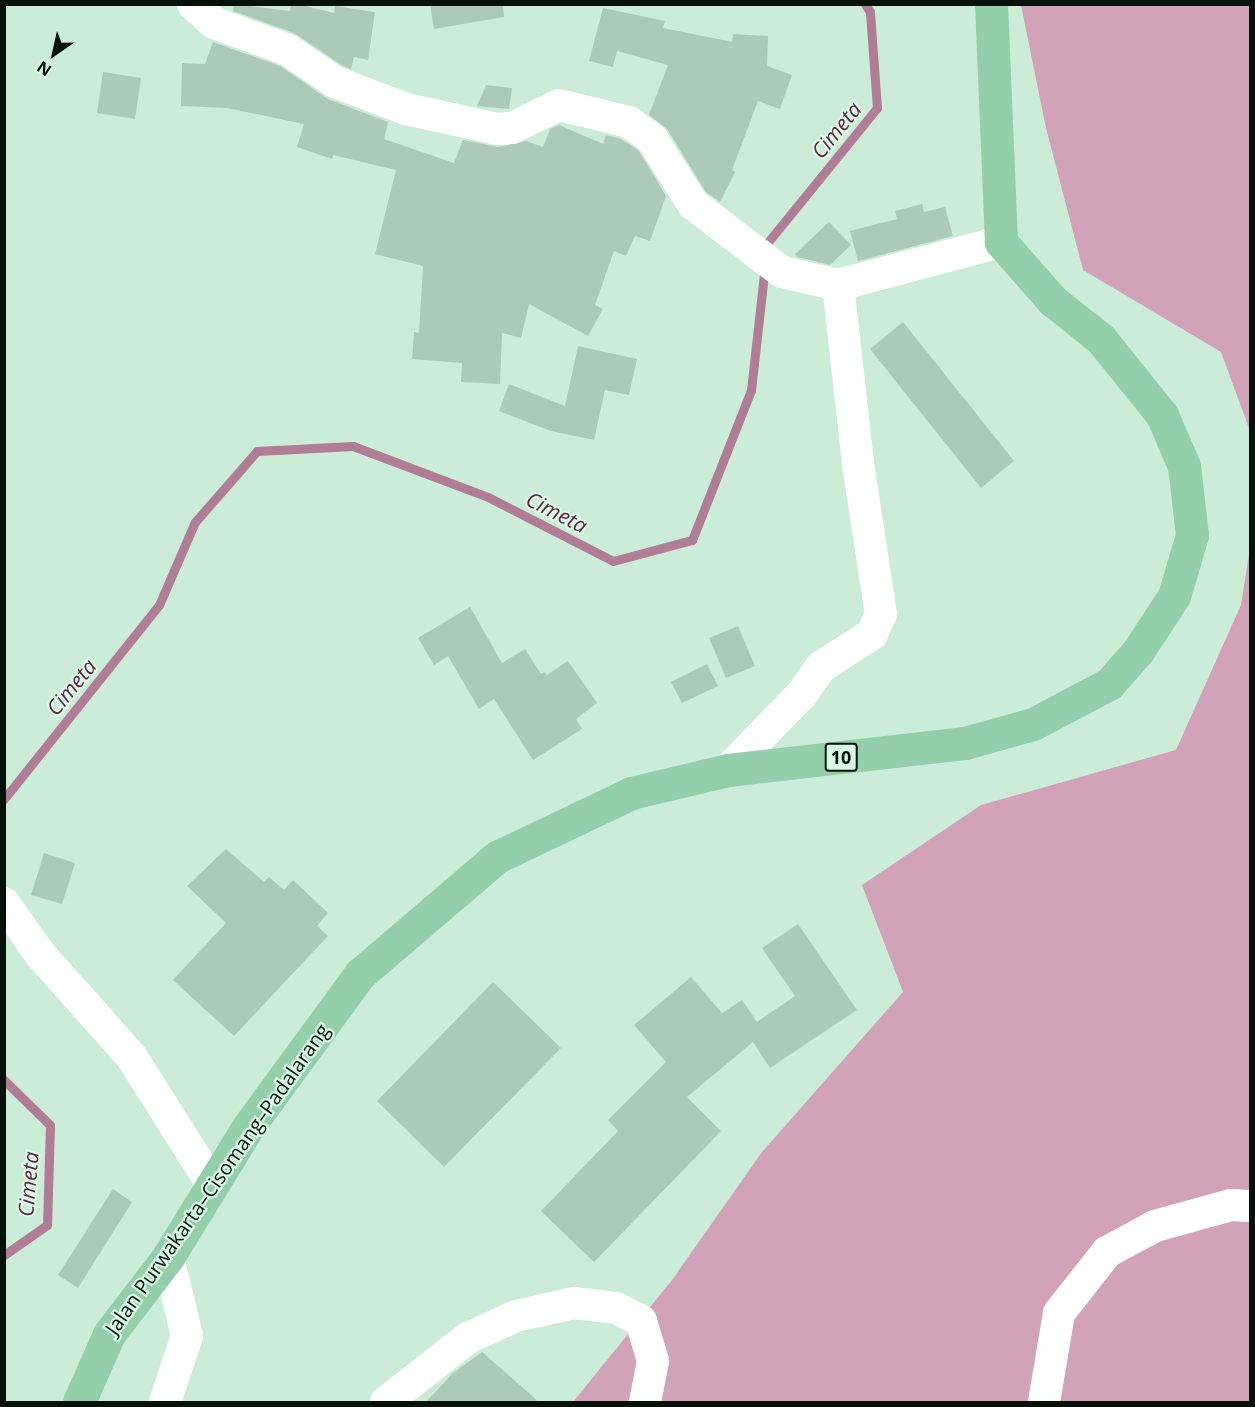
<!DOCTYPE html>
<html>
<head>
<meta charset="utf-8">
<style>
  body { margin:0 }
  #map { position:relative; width:1255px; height:1407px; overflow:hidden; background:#cbecd6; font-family:"Open Sans",sans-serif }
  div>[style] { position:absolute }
  .green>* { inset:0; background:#d2a2b8 }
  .stream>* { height:9px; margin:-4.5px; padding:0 4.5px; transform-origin:4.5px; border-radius:4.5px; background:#b17c96 }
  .building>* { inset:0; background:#abcbb6 }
  .minor>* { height:32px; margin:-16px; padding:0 16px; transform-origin:16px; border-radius:16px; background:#fff }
  .trunk>* { height:33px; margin:-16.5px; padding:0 16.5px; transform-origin:16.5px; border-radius:16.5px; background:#92cfaa }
  span { translate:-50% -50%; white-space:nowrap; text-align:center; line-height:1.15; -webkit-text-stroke:4.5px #d8f9e3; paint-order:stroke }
  .shield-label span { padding:2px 4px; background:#d8f9e3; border:2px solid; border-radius:4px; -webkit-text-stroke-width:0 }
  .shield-label { font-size:18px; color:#06110a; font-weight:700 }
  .street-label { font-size:20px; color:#06110a }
  .water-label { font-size:21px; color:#632146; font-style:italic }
  .frame { position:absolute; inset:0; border:6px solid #06110a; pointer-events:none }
  .north { position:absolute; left:24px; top:24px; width:60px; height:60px; -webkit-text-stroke:4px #d8f9e3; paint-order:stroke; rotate:214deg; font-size:16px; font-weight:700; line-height:24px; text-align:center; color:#06110a }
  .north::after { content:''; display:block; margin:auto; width:21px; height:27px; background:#06110a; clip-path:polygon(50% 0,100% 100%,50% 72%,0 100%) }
</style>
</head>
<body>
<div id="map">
  <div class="green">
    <div style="clip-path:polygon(1021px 5px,1250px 5px,1250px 431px,1221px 352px,1083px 270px,1046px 128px)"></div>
    <div style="clip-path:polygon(1250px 548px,1250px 1402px,573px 1402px,672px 1280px,762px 1152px,903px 992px,862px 885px,981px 805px,1176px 750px,1241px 605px)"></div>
  </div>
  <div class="stream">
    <div style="left:767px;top:253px;width:11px;rotate:-85deg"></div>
    <div style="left:768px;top:242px;width:173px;rotate:-50.9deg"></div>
    <div style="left:877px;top:108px;width:96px;rotate:-94.2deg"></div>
    <div style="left:870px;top:12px;width:9px;rotate:-122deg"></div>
    <div style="left:4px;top:799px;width:248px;rotate:-51.4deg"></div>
    <div style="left:159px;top:605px;width:90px;rotate:-66.6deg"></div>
    <div style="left:195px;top:522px;width:94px;rotate:-48.9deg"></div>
    <div style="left:257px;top:451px;width:96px;rotate:-3deg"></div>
    <div style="left:353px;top:446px;width:144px;rotate:20.7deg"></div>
    <div style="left:488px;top:497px;width:140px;rotate:27.1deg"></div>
    <div style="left:613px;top:561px;width:82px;rotate:-14.9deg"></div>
    <div style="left:692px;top:540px;width:161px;rotate:-68.5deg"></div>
    <div style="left:751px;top:390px;width:125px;rotate:-83.6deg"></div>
    <div style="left:4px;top:1080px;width:64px;rotate:44.4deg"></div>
    <div style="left:50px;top:1125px;width:100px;rotate:91.7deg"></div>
    <div style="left:47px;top:1225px;width:52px;rotate:145.1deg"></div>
  </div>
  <div class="building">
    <div style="clip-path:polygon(234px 4px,290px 11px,291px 4px,297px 4px,334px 13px,335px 6px,375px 12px,368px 60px,354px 57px,351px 69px,343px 66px,294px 33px,233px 11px)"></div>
    <div style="clip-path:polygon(430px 4px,503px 4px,504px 17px,434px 29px)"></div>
    <div style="clip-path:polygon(603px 8px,665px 21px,663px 28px,732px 42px,733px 34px,768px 36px,767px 66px,792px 75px,780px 109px,758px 101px,732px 170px,735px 172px,720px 202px,706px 192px,667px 129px,649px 115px,668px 65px,617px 51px,613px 67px,589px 61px)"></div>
    <div style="clip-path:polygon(213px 42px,280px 66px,328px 99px,388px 122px,384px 139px,454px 163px,463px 140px,498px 147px,526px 141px,543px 147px,550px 129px,559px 125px,603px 144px,606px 135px,621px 139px,639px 151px,666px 196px,650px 241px,635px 236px,626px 256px,614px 251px,595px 305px,603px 309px,588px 336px,529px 304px,521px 338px,502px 333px,500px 384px,461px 382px,462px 363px,412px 359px,414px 332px,419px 333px,423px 266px,375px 254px,396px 170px,333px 155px,332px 159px,297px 147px,304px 124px,227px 108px,181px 106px,182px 63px,205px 64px)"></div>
    <div style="clip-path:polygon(103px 72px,141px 78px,135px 119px,97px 113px)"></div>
    <div style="clip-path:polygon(486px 85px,512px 88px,509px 109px,477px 106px)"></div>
    <div style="clip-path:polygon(922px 204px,924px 212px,945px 207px,953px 236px,858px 261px,850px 231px,897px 219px,895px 211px)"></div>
    <div style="clip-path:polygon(829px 222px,851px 245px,830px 265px,797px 257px,795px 254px)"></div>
    <div style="clip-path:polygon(903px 322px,1014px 461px,981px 488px,870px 349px)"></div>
    <div style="clip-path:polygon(578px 346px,637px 359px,629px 395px,605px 390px,594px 440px,551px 431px,499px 411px,509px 384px,565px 406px)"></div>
    <div style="clip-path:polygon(470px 607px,502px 663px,525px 649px,541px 674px,545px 672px,547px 675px,568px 661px,597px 703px,576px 719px,582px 729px,533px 760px,494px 699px,479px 709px,448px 656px,434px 665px,418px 638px)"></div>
    <div style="clip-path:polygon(738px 626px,755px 666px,726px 678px,709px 638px)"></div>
    <div style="clip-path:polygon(707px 664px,718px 686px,682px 703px,671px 682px)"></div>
    <div style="clip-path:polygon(226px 849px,264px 882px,269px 877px,284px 890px,293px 880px,328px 913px,317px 926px,328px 936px,234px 1036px,173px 980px,226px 923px,187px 886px)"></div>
    <div style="clip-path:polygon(44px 853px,75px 863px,62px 904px,31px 895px)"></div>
    <div style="clip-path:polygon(798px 924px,857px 1010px,770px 1068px,753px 1042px,687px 1097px,721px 1131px,594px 1262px,541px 1211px,618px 1131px,608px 1120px,666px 1062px,634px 1025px,691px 977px,722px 1013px,742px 1000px,757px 1022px,795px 996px,762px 948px)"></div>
    <div style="clip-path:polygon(493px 982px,561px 1048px,444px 1167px,377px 1101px)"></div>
    <div style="clip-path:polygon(113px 1189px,132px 1202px,78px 1288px,58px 1275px)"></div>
    <div style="clip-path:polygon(482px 1352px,539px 1402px,426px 1402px,453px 1373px)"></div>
  </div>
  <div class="minor">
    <div style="left:193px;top:4px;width:28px;rotate:42deg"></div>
    <div style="left:214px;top:23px;width:79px;rotate:20deg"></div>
    <div style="left:288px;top:50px;width:57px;rotate:34.2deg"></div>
    <div style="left:335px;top:82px;width:76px;rotate:20.8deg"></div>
    <div style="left:406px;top:109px;width:93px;rotate:12.4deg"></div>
    <div style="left:497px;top:129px;width:15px;rotate:-4deg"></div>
    <div style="left:512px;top:128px;width:52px;rotate:-26.1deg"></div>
    <div style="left:559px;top:105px;width:72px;rotate:13.7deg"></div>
    <div style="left:629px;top:122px;width:29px;rotate:36deg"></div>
    <div style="left:652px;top:139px;width:77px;rotate:57.8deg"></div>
    <div style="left:693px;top:204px;width:112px;rotate:37.4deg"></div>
    <div style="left:782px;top:272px;width:57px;rotate:13.1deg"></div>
    <div style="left:838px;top:285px;width:169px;rotate:-14.8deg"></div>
    <div style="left:728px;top:770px;width:106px;rotate:-45.8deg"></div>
    <div style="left:802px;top:694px;width:33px;rotate:-55deg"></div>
    <div style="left:821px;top:667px;width:61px;rotate:-32.9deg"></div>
    <div style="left:872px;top:634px;width:22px;rotate:-66deg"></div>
    <div style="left:881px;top:614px;width:153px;rotate:-98.7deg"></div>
    <div style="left:858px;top:463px;width:179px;rotate:-96.4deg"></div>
    <div style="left:4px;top:903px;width:62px;rotate:54.8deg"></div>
    <div style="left:40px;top:954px;width:137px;rotate:48.3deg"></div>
    <div style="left:131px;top:1056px;width:151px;rotate:57.7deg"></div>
    <div style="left:165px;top:1402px;width:70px;rotate:-71.6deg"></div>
    <div style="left:187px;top:1336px;width:81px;rotate:-103.5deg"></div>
    <div style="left:386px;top:1402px;width:104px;rotate:-38deg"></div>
    <div style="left:468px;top:1338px;width:53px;rotate:-24.6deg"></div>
    <div style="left:516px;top:1316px;width:59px;rotate:-12.6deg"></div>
    <div style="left:574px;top:1303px;width:42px;rotate:6.8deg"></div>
    <div style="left:616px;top:1308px;width:28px;rotate:27deg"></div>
    <div style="left:641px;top:1321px;width:42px;rotate:73.3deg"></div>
    <div style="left:653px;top:1361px;width:42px;rotate:101deg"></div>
    <div style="left:1044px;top:1402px;width:90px;rotate:-80.4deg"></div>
    <div style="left:1059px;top:1313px;width:78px;rotate:-51.8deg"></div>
    <div style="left:1107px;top:1252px;width:55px;rotate:-28.4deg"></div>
    <div style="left:1155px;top:1226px;width:79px;rotate:-15.4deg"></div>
    <div style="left:1231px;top:1205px;width:19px;rotate:3deg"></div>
  </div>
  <div class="trunk">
    <div style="left:79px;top:1402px;width:74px;rotate:-66.2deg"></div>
    <div style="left:109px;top:1334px;width:97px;rotate:-52.5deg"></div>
    <div style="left:168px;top:1257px;width:153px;rotate:-58.4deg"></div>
    <div style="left:248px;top:1127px;width:190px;rotate:-53.8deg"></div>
    <div style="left:360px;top:974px;width:180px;rotate:-40.5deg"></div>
    <div style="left:497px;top:857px;width:148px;rotate:-25.5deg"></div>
    <div style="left:631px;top:793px;width:100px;rotate:-13.3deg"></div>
    <div style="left:728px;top:770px;width:239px;rotate:-6.5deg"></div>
    <div style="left:965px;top:743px;width:71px;rotate:-15.6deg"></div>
    <div style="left:1033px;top:724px;width:86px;rotate:-27.8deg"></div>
    <div style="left:1109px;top:684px;width:44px;rotate:-48.7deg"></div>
    <div style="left:1138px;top:651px;width:66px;rotate:-56.8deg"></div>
    <div style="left:1174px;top:596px;width:64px;rotate:-73.6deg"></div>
    <div style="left:1192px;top:535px;width:69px;rotate:-96.6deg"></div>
    <div style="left:1184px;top:466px;width:56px;rotate:-113.3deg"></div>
    <div style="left:1162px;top:415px;width:97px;rotate:-128.8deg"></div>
    <div style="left:1101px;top:339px;width:61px;rotate:-141.6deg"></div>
    <div style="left:1053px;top:301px;width:79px;rotate:-131.4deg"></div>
    <div style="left:1001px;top:242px;width:238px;rotate:-92.4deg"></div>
  </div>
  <div class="shield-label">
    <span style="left:841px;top:757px">10</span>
  </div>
  <div class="street-label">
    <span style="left:217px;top:1179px;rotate:-55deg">Jalan Purwakarta–Cisomang–Padalarang</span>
  </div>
  <div class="water-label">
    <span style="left:836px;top:130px;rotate:-51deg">Cimeta</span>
    <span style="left:557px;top:512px;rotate:27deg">Cimeta</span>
    <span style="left:71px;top:687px;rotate:-51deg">Cimeta</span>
    <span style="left:28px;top:1184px;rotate:-85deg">Cimeta</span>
  </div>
  <div class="frame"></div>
  <div class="north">N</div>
</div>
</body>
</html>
